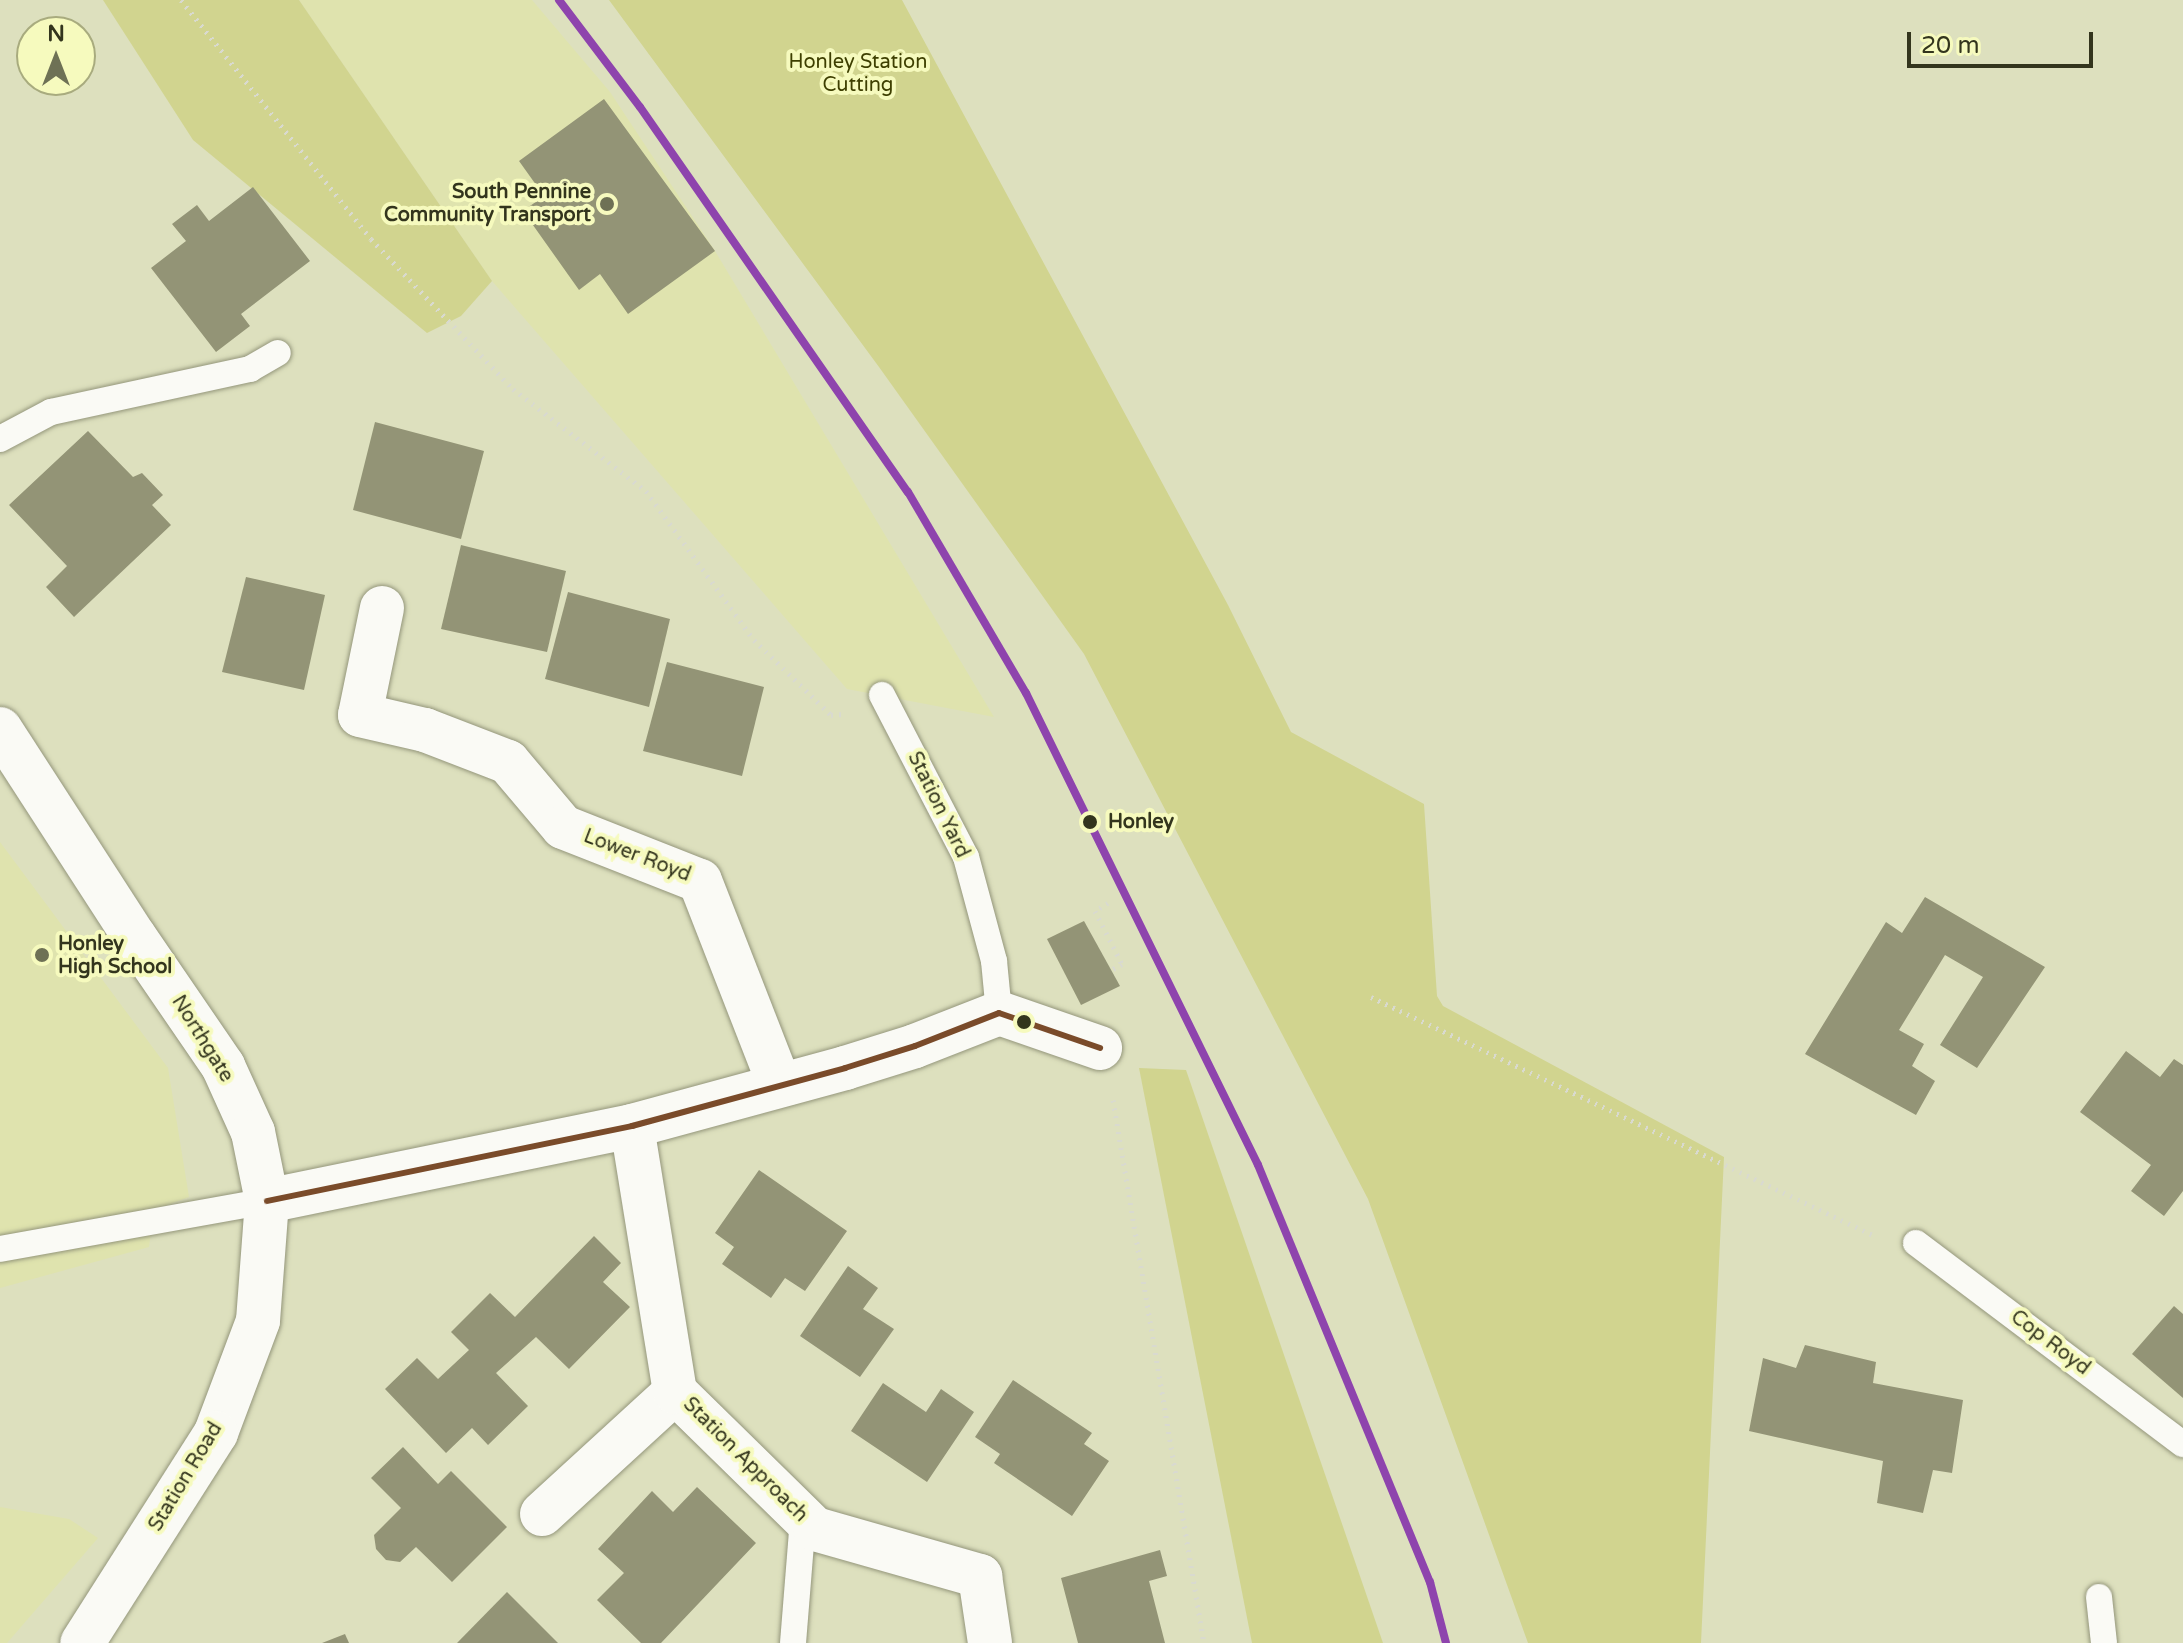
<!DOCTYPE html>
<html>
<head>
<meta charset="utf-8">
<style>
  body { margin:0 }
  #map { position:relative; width:2183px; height:1643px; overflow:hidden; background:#dde0be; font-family:"Varela Round",sans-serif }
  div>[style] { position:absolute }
  .built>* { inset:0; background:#dfe3ae }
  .green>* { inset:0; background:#d1d48f }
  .building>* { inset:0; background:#939476 }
  .path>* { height:5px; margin-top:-2.5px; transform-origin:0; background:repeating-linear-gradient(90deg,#d9dacf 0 2px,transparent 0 8px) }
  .roads { filter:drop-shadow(0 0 2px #94967b) drop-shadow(0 0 2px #94967b) }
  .service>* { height:26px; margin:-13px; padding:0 13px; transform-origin:13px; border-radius:13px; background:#fafaf5 }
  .minor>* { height:44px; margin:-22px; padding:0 22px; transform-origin:22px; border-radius:22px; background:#fafaf5 }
  .tertiary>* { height:44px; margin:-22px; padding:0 22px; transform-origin:22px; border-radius:22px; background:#fafaf5 }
  .bus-1>* { height:6px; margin:-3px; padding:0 3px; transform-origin:3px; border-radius:3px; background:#7a4b2a }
  .rail-1>* { height:8px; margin:-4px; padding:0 4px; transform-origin:4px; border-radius:4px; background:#8e44ad }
  .dots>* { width:22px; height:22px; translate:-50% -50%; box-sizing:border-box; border:4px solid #f6fabe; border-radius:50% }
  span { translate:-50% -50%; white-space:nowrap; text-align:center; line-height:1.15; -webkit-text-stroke:8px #f6fabe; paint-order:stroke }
  .park-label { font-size:20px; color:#3e3f01 }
  .poi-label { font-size:20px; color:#33351d; font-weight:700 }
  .right { translate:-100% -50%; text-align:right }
  .left { translate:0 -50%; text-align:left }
  .street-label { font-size:20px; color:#33351d }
  .stop-label { font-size:20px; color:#33351d; font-weight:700 }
  .north { position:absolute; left:16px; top:16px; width:80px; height:80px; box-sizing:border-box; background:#f6fabe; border:2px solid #a8ab7e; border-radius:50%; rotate:0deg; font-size:22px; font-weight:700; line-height:32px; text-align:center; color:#33351d }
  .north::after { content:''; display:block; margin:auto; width:28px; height:36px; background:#6e7155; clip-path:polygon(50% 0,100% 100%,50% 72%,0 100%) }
  .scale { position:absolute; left:1907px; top:32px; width:186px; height:36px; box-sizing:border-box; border:4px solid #33351d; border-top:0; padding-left:10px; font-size:24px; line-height:28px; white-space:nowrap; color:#33351d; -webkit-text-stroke:6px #f6fabe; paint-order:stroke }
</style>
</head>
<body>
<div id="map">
  <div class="built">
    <div style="clip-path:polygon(299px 0,532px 0,610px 92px,715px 251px,994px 717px,847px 689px,492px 281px)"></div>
    <div style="clip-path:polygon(0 842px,168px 1068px,189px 1197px,154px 1210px,149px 1247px,0 1288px)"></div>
    <div style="clip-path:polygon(0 1507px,69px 1519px,98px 1538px,7px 1643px,0 1643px)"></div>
  </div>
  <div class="green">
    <div style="clip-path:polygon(103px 0,299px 0,492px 281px,461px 316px,427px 333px,193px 140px)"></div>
    <div style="clip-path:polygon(609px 0,902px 0,1228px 605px,1291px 732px,1424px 804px,1437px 996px,1443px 1006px,1724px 1157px,1701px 1643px,1528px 1643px,1368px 1199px,1084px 654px,879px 367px)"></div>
    <div style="clip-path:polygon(1139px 1068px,1186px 1070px,1383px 1643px,1252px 1643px)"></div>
  </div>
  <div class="building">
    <div style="clip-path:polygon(604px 99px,715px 251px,628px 314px,600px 274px,579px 290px,523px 211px,544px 196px,519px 161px)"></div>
    <div style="clip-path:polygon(253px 187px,310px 261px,241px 314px,250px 326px,216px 352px,151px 268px,186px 241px,172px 224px,197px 205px,209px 221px)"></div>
    <div style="clip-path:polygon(375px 422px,484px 451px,461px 539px,353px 510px)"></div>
    <div style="clip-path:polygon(88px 431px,133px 477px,142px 473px,163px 495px,152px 505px,171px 525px,74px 617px,46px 587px,67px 566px,9px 505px)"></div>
    <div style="clip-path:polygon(461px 545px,566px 571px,547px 652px,441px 629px)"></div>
    <div style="clip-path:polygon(246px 577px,325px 595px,304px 690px,222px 672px)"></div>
    <div style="clip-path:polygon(568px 592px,670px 619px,649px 707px,545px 679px)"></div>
    <div style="clip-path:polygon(667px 662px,764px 687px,742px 776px,643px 751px)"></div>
    <div style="clip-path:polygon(1925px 897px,2045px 967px,1977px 1068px,1940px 1045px,1983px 977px,1945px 955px,1899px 1030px,1924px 1044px,1912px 1066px,1935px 1081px,1916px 1115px,1805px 1054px,1886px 922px,1902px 933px)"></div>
    <div style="clip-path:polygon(1084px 921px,1120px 986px,1081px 1005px,1047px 939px)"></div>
    <div style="clip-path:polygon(2126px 1051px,2160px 1077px,2174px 1059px,2183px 1065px,2183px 1191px,2164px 1216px,2131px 1191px,2151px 1165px,2080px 1112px)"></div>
    <div style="clip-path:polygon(759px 1170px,847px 1231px,805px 1291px,785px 1278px,771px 1298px,722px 1264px,734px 1247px,715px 1233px)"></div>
    <div style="clip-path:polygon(594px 1236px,621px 1263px,603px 1282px,630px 1307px,569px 1369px,536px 1337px,496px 1373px,528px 1406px,488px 1445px,472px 1428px,446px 1453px,385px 1389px,417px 1358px,438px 1379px,469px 1350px,451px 1332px,490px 1293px,515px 1317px)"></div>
    <div style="clip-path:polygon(848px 1266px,878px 1288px,863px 1309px,894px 1329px,860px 1377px,800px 1336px)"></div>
    <div style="clip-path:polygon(2174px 1306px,2183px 1314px,2183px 1398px,2132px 1354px)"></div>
    <div style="clip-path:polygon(1805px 1345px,1876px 1362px,1873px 1383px,1963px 1400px,1952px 1473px,1933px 1470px,1923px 1513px,1877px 1503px,1883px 1461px,1749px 1431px,1763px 1358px,1796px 1368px)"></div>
    <div style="clip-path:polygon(1013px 1380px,1092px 1433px,1084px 1444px,1109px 1461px,1072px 1516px,994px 1463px,1000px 1454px,975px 1437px)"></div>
    <div style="clip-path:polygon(883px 1383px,926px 1412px,941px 1389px,974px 1412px,927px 1482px,851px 1431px)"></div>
    <div style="clip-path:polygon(403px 1447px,438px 1484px,451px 1471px,507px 1527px,452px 1582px,416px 1547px,400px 1562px,386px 1560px,376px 1549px,374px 1535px,401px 1508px,371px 1478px)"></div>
    <div style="clip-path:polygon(697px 1487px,756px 1543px,661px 1643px,641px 1643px,597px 1600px,624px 1573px,598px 1549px,652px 1491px,673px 1512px)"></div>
    <div style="clip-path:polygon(1160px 1550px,1167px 1576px,1149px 1581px,1165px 1643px,1078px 1643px,1061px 1578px)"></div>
    <div style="clip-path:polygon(507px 1592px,558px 1643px,457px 1643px)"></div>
    <div style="clip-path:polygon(345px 1634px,349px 1643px,322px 1643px)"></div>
  </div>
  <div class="path">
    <div style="left:181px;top:0;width:305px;rotate:51.5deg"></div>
    <div style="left:371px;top:239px;width:207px;rotate:46.6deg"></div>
    <div style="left:513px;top:389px;width:168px;rotate:37.5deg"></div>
    <div style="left:646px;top:491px;width:184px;rotate:54.1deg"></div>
    <div style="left:754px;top:640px;width:107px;rotate:44.2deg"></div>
    <div style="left:831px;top:715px;width:11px;rotate:-5deg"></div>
    <div style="left:1108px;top:903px;width:15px;rotate:148deg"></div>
    <div style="left:1095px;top:911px;width:59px;rotate:63deg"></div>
    <div style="left:1122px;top:964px;width:13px;rotate:151deg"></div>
    <div style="left:1371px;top:997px;width:556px;rotate:25.37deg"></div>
    <div style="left:1113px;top:1100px;width:551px;rotate:80.49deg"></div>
  </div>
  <div class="roads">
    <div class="service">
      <div style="left:0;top:439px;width:58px;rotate:-27.9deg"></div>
      <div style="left:51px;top:412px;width:204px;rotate:-12.2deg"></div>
      <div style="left:250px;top:369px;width:32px;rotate:-30deg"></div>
      <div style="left:882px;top:695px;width:182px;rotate:62.6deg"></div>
      <div style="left:966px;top:857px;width:108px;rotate:74.9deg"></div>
      <div style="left:994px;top:961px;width:52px;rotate:84.5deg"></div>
      <div style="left:1916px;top:1243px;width:334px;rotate:37deg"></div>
      <div style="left:0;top:1249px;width:271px;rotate:-10.2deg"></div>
      <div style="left:2099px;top:1597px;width:46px;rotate:83.8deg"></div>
      <div style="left:793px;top:1643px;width:123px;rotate:-85.4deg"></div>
    </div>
    <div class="minor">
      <div style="left:382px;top:608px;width:109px;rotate:101.6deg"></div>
      <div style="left:360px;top:715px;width:67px;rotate:13deg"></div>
      <div style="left:425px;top:730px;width:89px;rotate:21.1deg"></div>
      <div style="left:508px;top:762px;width:85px;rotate:49.8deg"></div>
      <div style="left:563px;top:827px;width:147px;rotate:21.5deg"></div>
      <div style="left:700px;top:881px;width:218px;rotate:68.7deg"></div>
      <div style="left:267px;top:1201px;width:373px;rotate:-11.6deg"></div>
      <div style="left:632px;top:1126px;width:221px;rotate:-15.2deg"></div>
      <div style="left:845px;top:1068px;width:73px;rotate:-17.4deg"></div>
      <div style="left:915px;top:1046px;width:90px;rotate:-21.4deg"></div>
      <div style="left:999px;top:1013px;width:107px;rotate:19.1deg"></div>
      <div style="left:675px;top:1392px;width:196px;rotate:44.4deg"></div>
      <div style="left:815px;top:1529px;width:172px;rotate:15.9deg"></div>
      <div style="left:980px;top:1576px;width:68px;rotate:81.5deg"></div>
      <div style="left:542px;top:1514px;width:180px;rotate:-42.5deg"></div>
      <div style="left:675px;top:1392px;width:269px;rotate:-99.2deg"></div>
    </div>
    <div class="tertiary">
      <div style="left:0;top:729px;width:247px;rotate:57.1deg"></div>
      <div style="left:134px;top:936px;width:158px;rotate:55.6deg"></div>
      <div style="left:223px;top:1066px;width:72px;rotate:65.6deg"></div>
      <div style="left:253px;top:1132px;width:70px;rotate:78.5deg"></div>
      <div style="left:267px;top:1201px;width:120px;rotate:94.3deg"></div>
      <div style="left:258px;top:1321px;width:120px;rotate:110.6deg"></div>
      <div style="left:216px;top:1433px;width:249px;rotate:122.5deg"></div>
    </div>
  </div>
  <div class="bus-1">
    <div style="left:267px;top:1201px;width:373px;rotate:-11.6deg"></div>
    <div style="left:632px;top:1126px;width:221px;rotate:-15.2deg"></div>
    <div style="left:845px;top:1068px;width:73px;rotate:-17.4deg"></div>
    <div style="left:915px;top:1046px;width:90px;rotate:-21.4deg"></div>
    <div style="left:999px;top:1013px;width:107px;rotate:19.1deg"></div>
  </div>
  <div class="rail-1">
    <div style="left:559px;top:0;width:134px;rotate:52.9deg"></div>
    <div style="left:640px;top:107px;width:469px;rotate:55.2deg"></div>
    <div style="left:908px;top:492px;width:233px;rotate:59.6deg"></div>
    <div style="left:1026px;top:693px;width:526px;rotate:63.82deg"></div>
    <div style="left:1258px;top:1165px;width:451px;rotate:67.6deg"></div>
    <div style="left:1430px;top:1582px;width:63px;rotate:75.3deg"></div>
  </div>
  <div class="dots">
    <div style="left:607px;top:204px;background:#6e7155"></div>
    <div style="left:1090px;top:822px;background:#33351d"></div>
    <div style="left:42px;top:955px;background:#6e7155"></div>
    <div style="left:1024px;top:1022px;background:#33351d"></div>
  </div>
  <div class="park-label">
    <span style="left:858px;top:74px">Honley Station<br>Cutting</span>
  </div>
  <div class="poi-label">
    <span class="right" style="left:591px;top:204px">South Pennine<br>Community Transport</span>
    <span class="left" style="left:58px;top:956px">Honley<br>High School</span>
  </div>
  <div class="street-label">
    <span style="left:938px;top:805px;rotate:64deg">Station Yard</span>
    <span style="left:637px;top:856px;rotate:21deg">Lower Royd</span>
    <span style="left:202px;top:1039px;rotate:58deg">Northgate</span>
    <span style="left:2050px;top:1343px;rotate:37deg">Cop Royd</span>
    <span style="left:745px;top:1460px;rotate:45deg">Station Approach</span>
    <span style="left:186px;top:1477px;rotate:-59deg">Station Road</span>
  </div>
  <div class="stop-label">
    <span class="left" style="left:1108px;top:822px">Honley</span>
  </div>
  <div class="north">N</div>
  <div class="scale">20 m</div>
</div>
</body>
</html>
